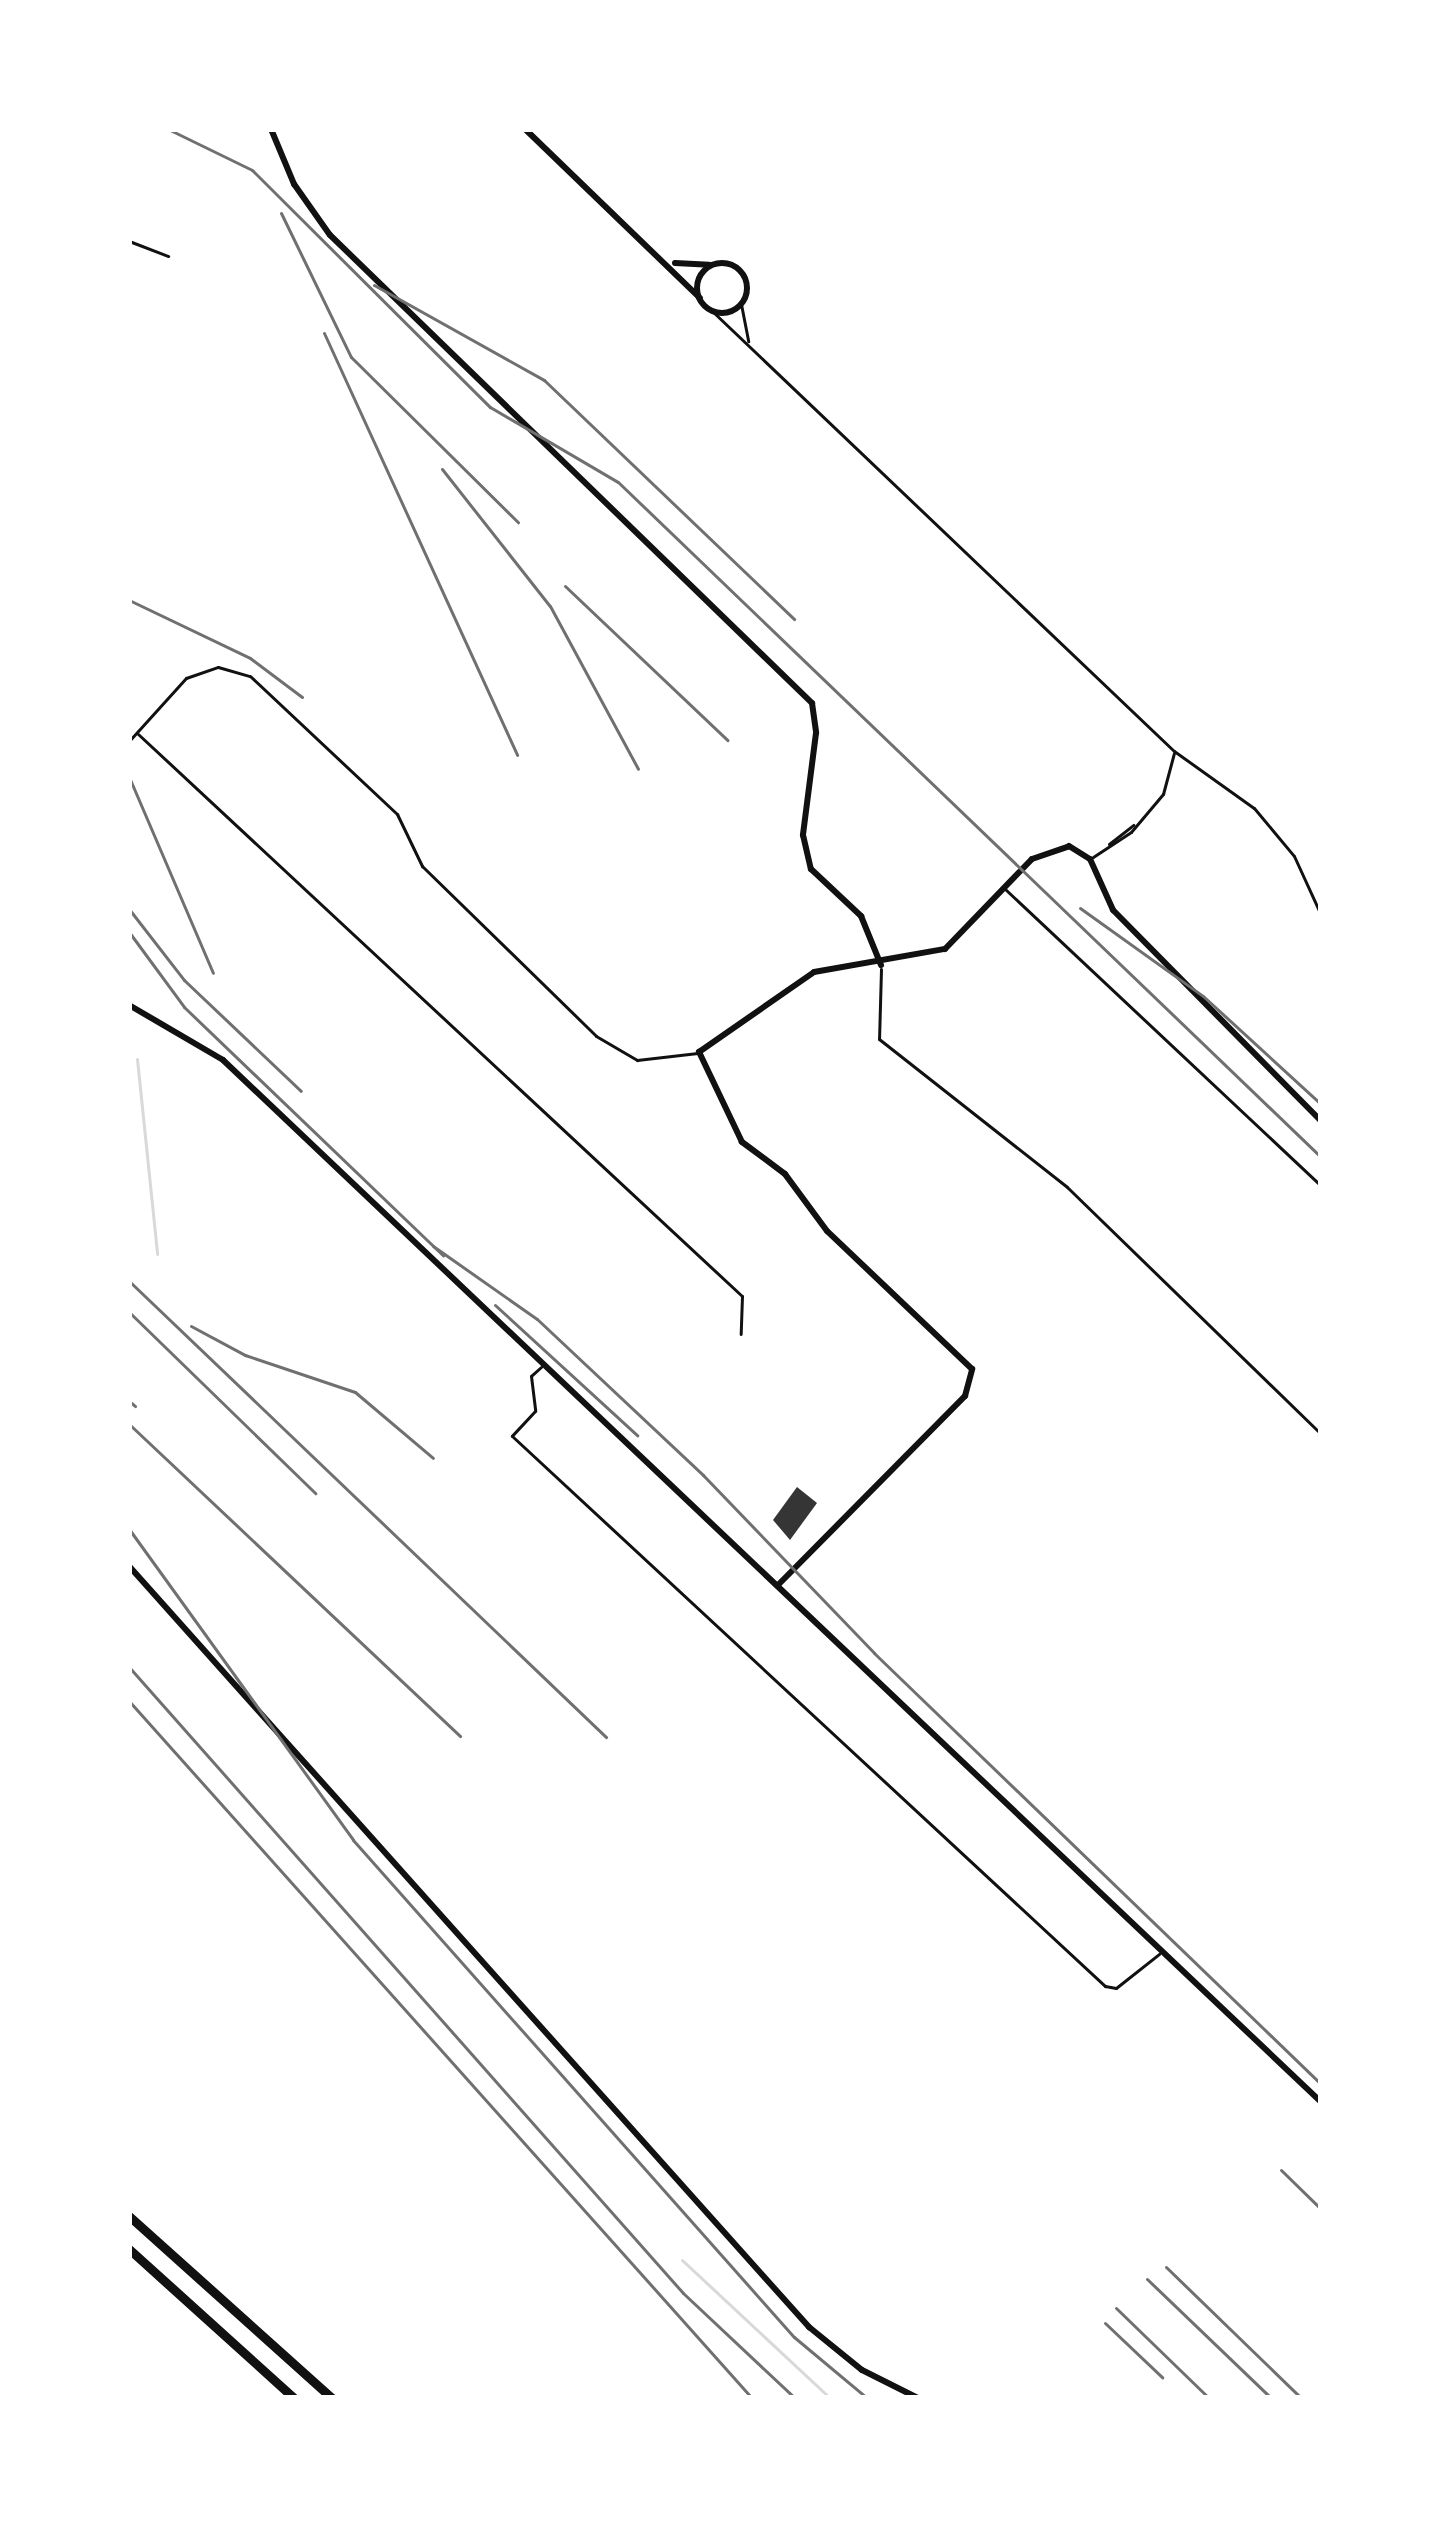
<!DOCTYPE html>
<html>
<head>
<meta charset="utf-8">
<style>
  body { margin:0 }
  #map { position:relative; width:1450px; height:2527px; overflow:hidden; background:#fff; font-family:"Noto Sans",sans-serif }
  div>[style] { position:absolute }
  .stream>* { height:3px; margin:-1.5px; padding:0 1.5px; transform-origin:1.5px; border-radius:1.5px; background:#d9d9d9 }
  .building>* { inset:0; background:#353535 }
  .service>* { height:3px; margin:-1.5px; padding:0 1.5px; transform-origin:1.5px; border-radius:1.5px; background:#111 }
  .minor>* { height:6px; margin:-3px; padding:0 3px; transform-origin:3px; border-radius:3px; background:#111 }
  .minor>.ring { margin:-3px; padding:0; box-sizing:content-box; background:none; border:6px solid #111; border-radius:50% }
  .primary>* { height:9px; margin:-4.5px; padding:0 4.5px; transform-origin:4.5px; border-radius:4.5px; background:#111 }
  .rail>* { height:3px; margin:-1.5px; padding:0 1.5px; transform-origin:1.5px; border-radius:1.5px; background:#707070 }
  span { translate:-50% -50%; white-space:nowrap; text-align:center; line-height:1.15; -webkit-text-stroke:12px #fff; paint-order:stroke }
  .frame { position:absolute; inset:0; border:132px solid #fff; pointer-events:none }
</style>
</head>
<body>
<div id="map">
  <div class="stream">
    <div style="left:137px;top:1059px;width:196px;rotate:84.1deg"></div>
    <div style="left:682px;top:2260px;width:202px;rotate:43deg"></div>
  </div>
  <div class="building">
    <div style="clip-path:polygon(797px 1487px,817px 1503px,790px 1540px,773px 1520px)"></div>
  </div>
  <div class="service">
    <div style="left:129px;top:241px;width:42px;rotate:21deg"></div>
    <div style="left:741px;top:304px;width:38px;rotate:79deg"></div>
    <div style="left:711px;top:310px;width:639px;rotate:43.61deg"></div>
    <div style="left:1174px;top:751px;width:98px;rotate:35.5deg"></div>
    <div style="left:1254px;top:808px;width:62px;rotate:50.2deg"></div>
    <div style="left:1294px;top:856px;width:65px;rotate:65.4deg"></div>
    <div style="left:138px;top:734px;width:825px;rotate:42.94deg"></div>
    <div style="left:742px;top:1296px;width:38px;rotate:92deg"></div>
    <div style="left:129px;top:741px;width:85px;rotate:-47.9deg"></div>
    <div style="left:186px;top:678px;width:34px;rotate:-19deg"></div>
    <div style="left:218px;top:667px;width:33px;rotate:16deg"></div>
    <div style="left:250px;top:676px;width:202px;rotate:43.2deg"></div>
    <div style="left:397px;top:814px;width:58px;rotate:64.3deg"></div>
    <div style="left:422px;top:866px;width:243px;rotate:44.3deg"></div>
    <div style="left:596px;top:1036px;width:48px;rotate:30.3deg"></div>
    <div style="left:637px;top:1060px;width:61px;rotate:-6.5deg"></div>
    <div style="left:1109px;top:844px;width:31px;rotate:-38deg"></div>
    <div style="left:1093px;top:857px;width:45px;rotate:-33.3deg"></div>
    <div style="left:1131px;top:832px;width:50px;rotate:-49.9deg"></div>
    <div style="left:1163px;top:794px;width:42px;rotate:-75deg"></div>
    <div style="left:1005px;top:889px;width:434px;rotate:43.2deg"></div>
    <div style="left:881px;top:969px;width:70px;rotate:91.6deg"></div>
    <div style="left:879px;top:1039px;width:239px;rotate:38.2deg"></div>
    <div style="left:1067px;top:1187px;width:354px;rotate:44.2deg"></div>
    <div style="left:541px;top:1367px;width:13px;rotate:138deg"></div>
    <div style="left:531px;top:1376px;width:35px;rotate:83deg"></div>
    <div style="left:535px;top:1411px;width:34px;rotate:133deg"></div>
    <div style="left:512px;top:1436px;width:809px;rotate:42.85deg"></div>
    <div style="left:1105px;top:1986px;width:11px;rotate:10deg"></div>
    <div style="left:1116px;top:1988px;width:55px;rotate:-38.3deg"></div>
  </div>
  <div class="minor">
    <div style="left:271px;top:129px;width:60px;rotate:67.3deg"></div>
    <div style="left:294px;top:184px;width:62px;rotate:54.8deg"></div>
    <div style="left:330px;top:235px;width:672px;rotate:44.16deg"></div>
    <div style="left:812px;top:703px;width:30px;rotate:82deg"></div>
    <div style="left:816px;top:733px;width:103px;rotate:97.3deg"></div>
    <div style="left:803px;top:835px;width:35px;rotate:77deg"></div>
    <div style="left:811px;top:869px;width:69px;rotate:43.2deg"></div>
    <div style="left:861px;top:916px;width:53px;rotate:67.8deg"></div>
    <div style="left:525px;top:129px;width:243px;rotate:44deg"></div>
    <div style="left:675px;top:263px;width:34px;rotate:3deg"></div>
    <div class="ring" style="left:697px;top:263px;width:44px;height:44px"></div>
    <div style="left:129px;top:1005px;width:109px;rotate:30.3deg"></div>
    <div style="left:223px;top:1060px;width:1514px;rotate:43.5deg"></div>
    <div style="left:129px;top:1566px;width:1021px;rotate:48.22deg"></div>
    <div style="left:809px;top:2327px;width:68px;rotate:39.1deg"></div>
    <div style="left:862px;top:2370px;width:63px;rotate:26.6deg"></div>
    <div style="left:778px;top:1585px;width:266px;rotate:-45.3deg"></div>
    <div style="left:965px;top:1396px;width:28px;rotate:-75deg"></div>
    <div style="left:972px;top:1369px;width:200px;rotate:-136.4deg"></div>
    <div style="left:827px;top:1231px;width:71px;rotate:-126.4deg"></div>
    <div style="left:785px;top:1174px;width:54px;rotate:-143.3deg"></div>
    <div style="left:742px;top:1142px;width:100px;rotate:-115.5deg"></div>
    <div style="left:699px;top:1052px;width:140px;rotate:-34.8deg"></div>
    <div style="left:814px;top:972px;width:133px;rotate:-10deg"></div>
    <div style="left:945px;top:949px;width:125px;rotate:-46deg"></div>
    <div style="left:1032px;top:859px;width:39px;rotate:-19deg"></div>
    <div style="left:1069px;top:846px;width:25px;rotate:32deg"></div>
    <div style="left:1090px;top:859px;width:56px;rotate:65.7deg"></div>
    <div style="left:1113px;top:910px;width:296px;rotate:45.4deg"></div>
  </div>
  <div class="primary">
    <div style="left:129px;top:2216px;width:273px;rotate:41.9deg"></div>
    <div style="left:129px;top:2249px;width:222px;rotate:42.1deg"></div>
  </div>
  <div class="rail">
    <div style="left:168px;top:129px;width:93px;rotate:26deg"></div>
    <div style="left:252px;top:170px;width:336px;rotate:44.9deg"></div>
    <div style="left:490px;top:407px;width:148px;rotate:30.4deg"></div>
    <div style="left:618px;top:482px;width:975px;rotate:43.84deg"></div>
    <div style="left:281px;top:213px;width:160px;rotate:64.1deg"></div>
    <div style="left:351px;top:357px;width:235px;rotate:44.7deg"></div>
    <div style="left:374px;top:285px;width:195px;rotate:29.2deg"></div>
    <div style="left:544px;top:380px;width:346px;rotate:43.7deg"></div>
    <div style="left:324px;top:333px;width:464px;rotate:65.4deg"></div>
    <div style="left:442px;top:469px;width:174px;rotate:51.8deg"></div>
    <div style="left:550px;top:606px;width:185px;rotate:61.6deg"></div>
    <div style="left:565px;top:586px;width:224px;rotate:43.5deg"></div>
    <div style="left:129px;top:600px;width:134px;rotate:25.6deg"></div>
    <div style="left:250px;top:658px;width:65px;rotate:36.9deg"></div>
    <div style="left:129px;top:777px;width:213px;rotate:66.8deg"></div>
    <div style="left:1080px;top:908px;width:151px;rotate:35.6deg"></div>
    <div style="left:1203px;top:996px;width:160px;rotate:42.5deg"></div>
    <div style="left:129px;top:909px;width:90px;rotate:52.2deg"></div>
    <div style="left:184px;top:980px;width:161px;rotate:43.5deg"></div>
    <div style="left:129px;top:932px;width:93px;rotate:53.7deg"></div>
    <div style="left:184px;top:1007px;width:359px;rotate:43.8deg"></div>
    <div style="left:433px;top:1246px;width:127px;rotate:35.1deg"></div>
    <div style="left:537px;top:1319px;width:228px;rotate:43.2deg"></div>
    <div style="left:703px;top:1475px;width:247px;rotate:46.1deg"></div>
    <div style="left:874px;top:1653px;width:621px;rotate:43.96deg"></div>
    <div style="left:129px;top:1281px;width:660px;rotate:43.71deg"></div>
    <div style="left:495px;top:1305px;width:193px;rotate:42.5deg"></div>
    <div style="left:129px;top:1312px;width:260px;rotate:44.2deg"></div>
    <div style="left:191px;top:1326px;width:61px;rotate:28.2deg"></div>
    <div style="left:245px;top:1355px;width:116px;rotate:18.6deg"></div>
    <div style="left:355px;top:1392px;width:102px;rotate:40.2deg"></div>
    <div style="left:129px;top:1401px;width:8px;rotate:40deg"></div>
    <div style="left:129px;top:1424px;width:455px;rotate:43.3deg"></div>
    <div style="left:129px;top:1529px;width:383px;rotate:54.2deg"></div>
    <div style="left:353px;top:1840px;width:664px;rotate:48.42deg"></div>
    <div style="left:794px;top:2337px;width:95px;rotate:39.9deg"></div>
    <div style="left:129px;top:1667px;width:836px;rotate:48.49deg"></div>
    <div style="left:683px;top:2293px;width:154px;rotate:43.2deg"></div>
    <div style="left:129px;top:1701px;width:935px;rotate:48.21deg"></div>
    <div style="left:1281px;top:2170px;width:56px;rotate:44.3deg"></div>
    <div style="left:1166px;top:2267px;width:188px;rotate:44.1deg"></div>
    <div style="left:1147px;top:2279px;width:172px;rotate:43.8deg"></div>
    <div style="left:1116px;top:2308px;width:129px;rotate:44.1deg"></div>
    <div style="left:1105px;top:2323px;width:79px;rotate:43.5deg"></div>
  </div>
  <div class="frame"></div>
</div>
</body>
</html>
